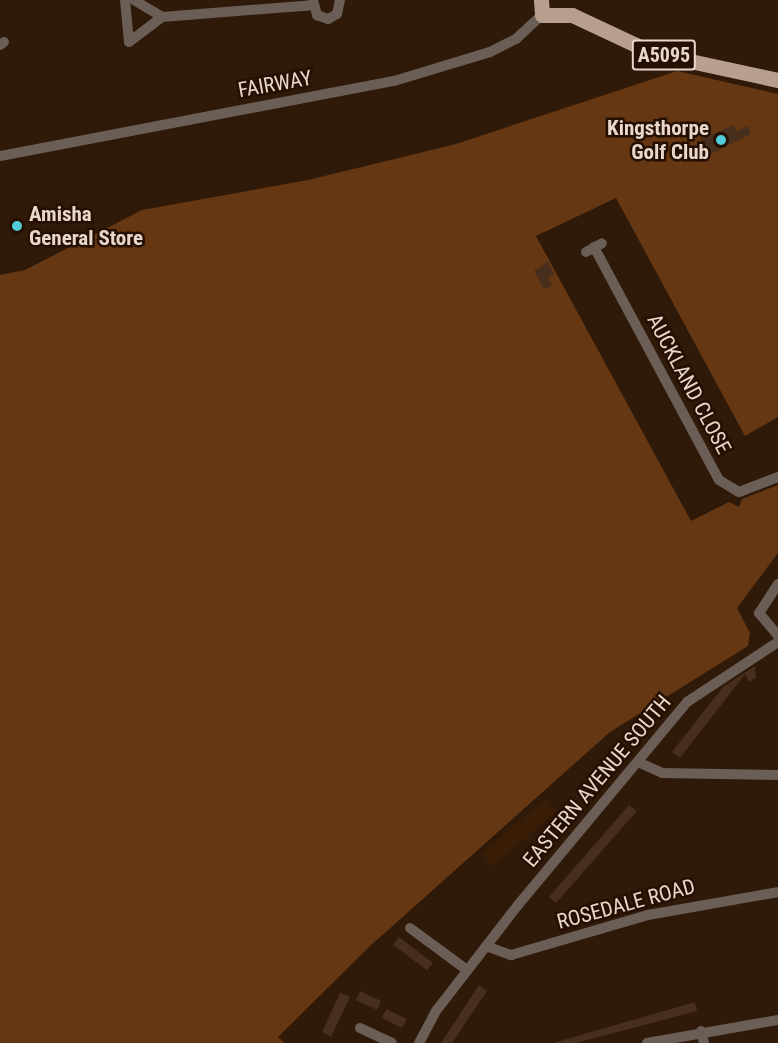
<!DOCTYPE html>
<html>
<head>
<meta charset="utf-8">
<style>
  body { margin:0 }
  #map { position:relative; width:778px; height:1043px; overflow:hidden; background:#2f1908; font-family:"Roboto Condensed",sans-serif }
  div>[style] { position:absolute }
  .built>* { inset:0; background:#391c06 }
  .green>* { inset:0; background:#653712 }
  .building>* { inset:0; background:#472e1d }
  .minor>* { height:10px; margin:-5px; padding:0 5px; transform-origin:5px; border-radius:5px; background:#6a5e56 }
  .primary>* { height:15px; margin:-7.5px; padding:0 7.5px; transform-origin:7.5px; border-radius:7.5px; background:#b79e8d }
  .dots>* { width:16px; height:16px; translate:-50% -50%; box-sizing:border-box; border:3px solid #250f01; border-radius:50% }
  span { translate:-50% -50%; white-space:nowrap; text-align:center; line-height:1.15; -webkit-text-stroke:5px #250f01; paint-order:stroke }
  .shield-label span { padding:2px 4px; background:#250f01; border:2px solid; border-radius:4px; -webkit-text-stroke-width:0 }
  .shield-label { font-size:20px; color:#e7d7cc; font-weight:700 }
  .street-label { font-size:21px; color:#e7d7cc }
  .poi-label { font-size:21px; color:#e7d7cc; font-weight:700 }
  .right { translate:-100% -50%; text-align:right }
  .left { translate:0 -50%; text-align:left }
</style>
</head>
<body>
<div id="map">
  <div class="built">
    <div style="clip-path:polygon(546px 798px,557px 811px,493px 867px,481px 854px)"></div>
  </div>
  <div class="green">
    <div style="clip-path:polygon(677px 71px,778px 94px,778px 417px,745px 436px,616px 198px,536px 236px,691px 521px,729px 502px,739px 507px,742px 499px,778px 485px,778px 553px,737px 608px,750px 633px,748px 646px,610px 732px,369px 947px,278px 1037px,285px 1043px,0 1043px,0 275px,25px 270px,142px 210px,308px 180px,456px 144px)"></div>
  </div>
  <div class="building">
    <div style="clip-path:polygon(734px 125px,737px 131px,748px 126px,751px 134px,707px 156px,700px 139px)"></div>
    <div style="clip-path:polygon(548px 262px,554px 274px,548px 278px,552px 286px,544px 289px,534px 271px)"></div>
    <div style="clip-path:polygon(755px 666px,756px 678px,749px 682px,745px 674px,680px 758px,672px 752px,723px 687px)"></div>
    <div style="clip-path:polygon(629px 805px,637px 811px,556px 903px,549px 897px)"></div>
    <div style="clip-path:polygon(399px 937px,433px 963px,427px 970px,393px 945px)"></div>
    <div style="clip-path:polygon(479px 985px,487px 991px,452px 1043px,441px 1043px)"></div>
    <div style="clip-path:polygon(360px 991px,381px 1001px,377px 1010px,356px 1000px)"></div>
    <div style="clip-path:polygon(340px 993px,350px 997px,331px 1037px,322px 1032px)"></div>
    <div style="clip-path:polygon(695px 1002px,697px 1011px,576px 1043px,553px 1043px)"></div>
    <div style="clip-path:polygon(386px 1009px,407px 1019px,402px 1028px,382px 1018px)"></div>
  </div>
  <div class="minor">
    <div style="left:125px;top:0;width:42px;rotate:84.6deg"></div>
    <div style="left:129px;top:42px;width:41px;rotate:-37.1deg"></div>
    <div style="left:162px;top:17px;width:151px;rotate:-4.5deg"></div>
    <div style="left:134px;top:0;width:33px;rotate:31deg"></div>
    <div style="left:313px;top:0;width:16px;rotate:75deg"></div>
    <div style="left:317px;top:15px;width:12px;rotate:20deg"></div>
    <div style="left:328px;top:19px;width:10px;rotate:-29deg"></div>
    <div style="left:337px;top:14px;width:14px;rotate:-78deg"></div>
    <div style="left:0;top:45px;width:5px;rotate:-37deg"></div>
    <div style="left:0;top:156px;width:401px;rotate:-10.8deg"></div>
    <div style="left:394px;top:81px;width:100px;rotate:-16.8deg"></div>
    <div style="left:490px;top:52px;width:29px;rotate:-27deg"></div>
    <div style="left:516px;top:39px;width:35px;rotate:-43deg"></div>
    <div style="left:594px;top:247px;width:264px;rotate:61.8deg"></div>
    <div style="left:719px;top:480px;width:23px;rotate:31deg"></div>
    <div style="left:739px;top:492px;width:42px;rotate:-21deg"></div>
    <div style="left:586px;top:252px;width:18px;rotate:-29deg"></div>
    <div style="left:778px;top:584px;width:35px;rotate:123deg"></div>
    <div style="left:759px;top:613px;width:30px;rotate:50deg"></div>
    <div style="left:640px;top:763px;width:24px;rotate:24deg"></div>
    <div style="left:662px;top:773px;width:116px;rotate:1deg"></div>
    <div style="left:410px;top:928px;width:71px;rotate:36.4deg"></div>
    <div style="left:486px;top:946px;width:27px;rotate:20deg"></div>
    <div style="left:511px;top:955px;width:143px;rotate:-16.3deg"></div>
    <div style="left:648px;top:915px;width:132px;rotate:-10deg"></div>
    <div style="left:360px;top:1028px;width:35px;rotate:25deg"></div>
    <div style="left:701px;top:1031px;width:12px;rotate:76deg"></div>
    <div style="left:419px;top:1043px;width:36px;rotate:-62deg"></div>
    <div style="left:436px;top:1011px;width:134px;rotate:-52.3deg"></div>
    <div style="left:518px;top:905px;width:264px;rotate:-50.2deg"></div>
    <div style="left:687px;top:702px;width:109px;rotate:-33.4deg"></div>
    <div style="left:647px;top:1043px;width:133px;rotate:-10deg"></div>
  </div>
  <div class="primary">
    <div style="left:541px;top:0;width:15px;rotate:86deg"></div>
    <div style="left:542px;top:15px;width:30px"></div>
    <div style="left:572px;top:15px;width:89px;rotate:25.1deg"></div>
    <div style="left:653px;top:53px;width:128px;rotate:12.2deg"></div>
  </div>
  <div class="dots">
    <div style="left:721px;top:140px;background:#52cbd8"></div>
    <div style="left:17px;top:226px;background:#52cbd8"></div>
  </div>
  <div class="shield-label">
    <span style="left:664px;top:55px">A5095</span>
  </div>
  <div class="street-label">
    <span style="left:275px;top:84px;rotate:-10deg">FAIRWAY</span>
    <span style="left:689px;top:384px;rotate:62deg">AUCKLAND CLOSE</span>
    <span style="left:597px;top:781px;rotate:-50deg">EASTERN AVENUE SOUTH</span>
    <span style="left:626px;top:904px;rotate:-15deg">ROSEDALE ROAD</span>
  </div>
  <div class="poi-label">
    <span class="right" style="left:709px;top:140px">Kingsthorpe<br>Golf Club</span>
    <span class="left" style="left:29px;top:226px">Amisha<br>General Store</span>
  </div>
</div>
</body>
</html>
